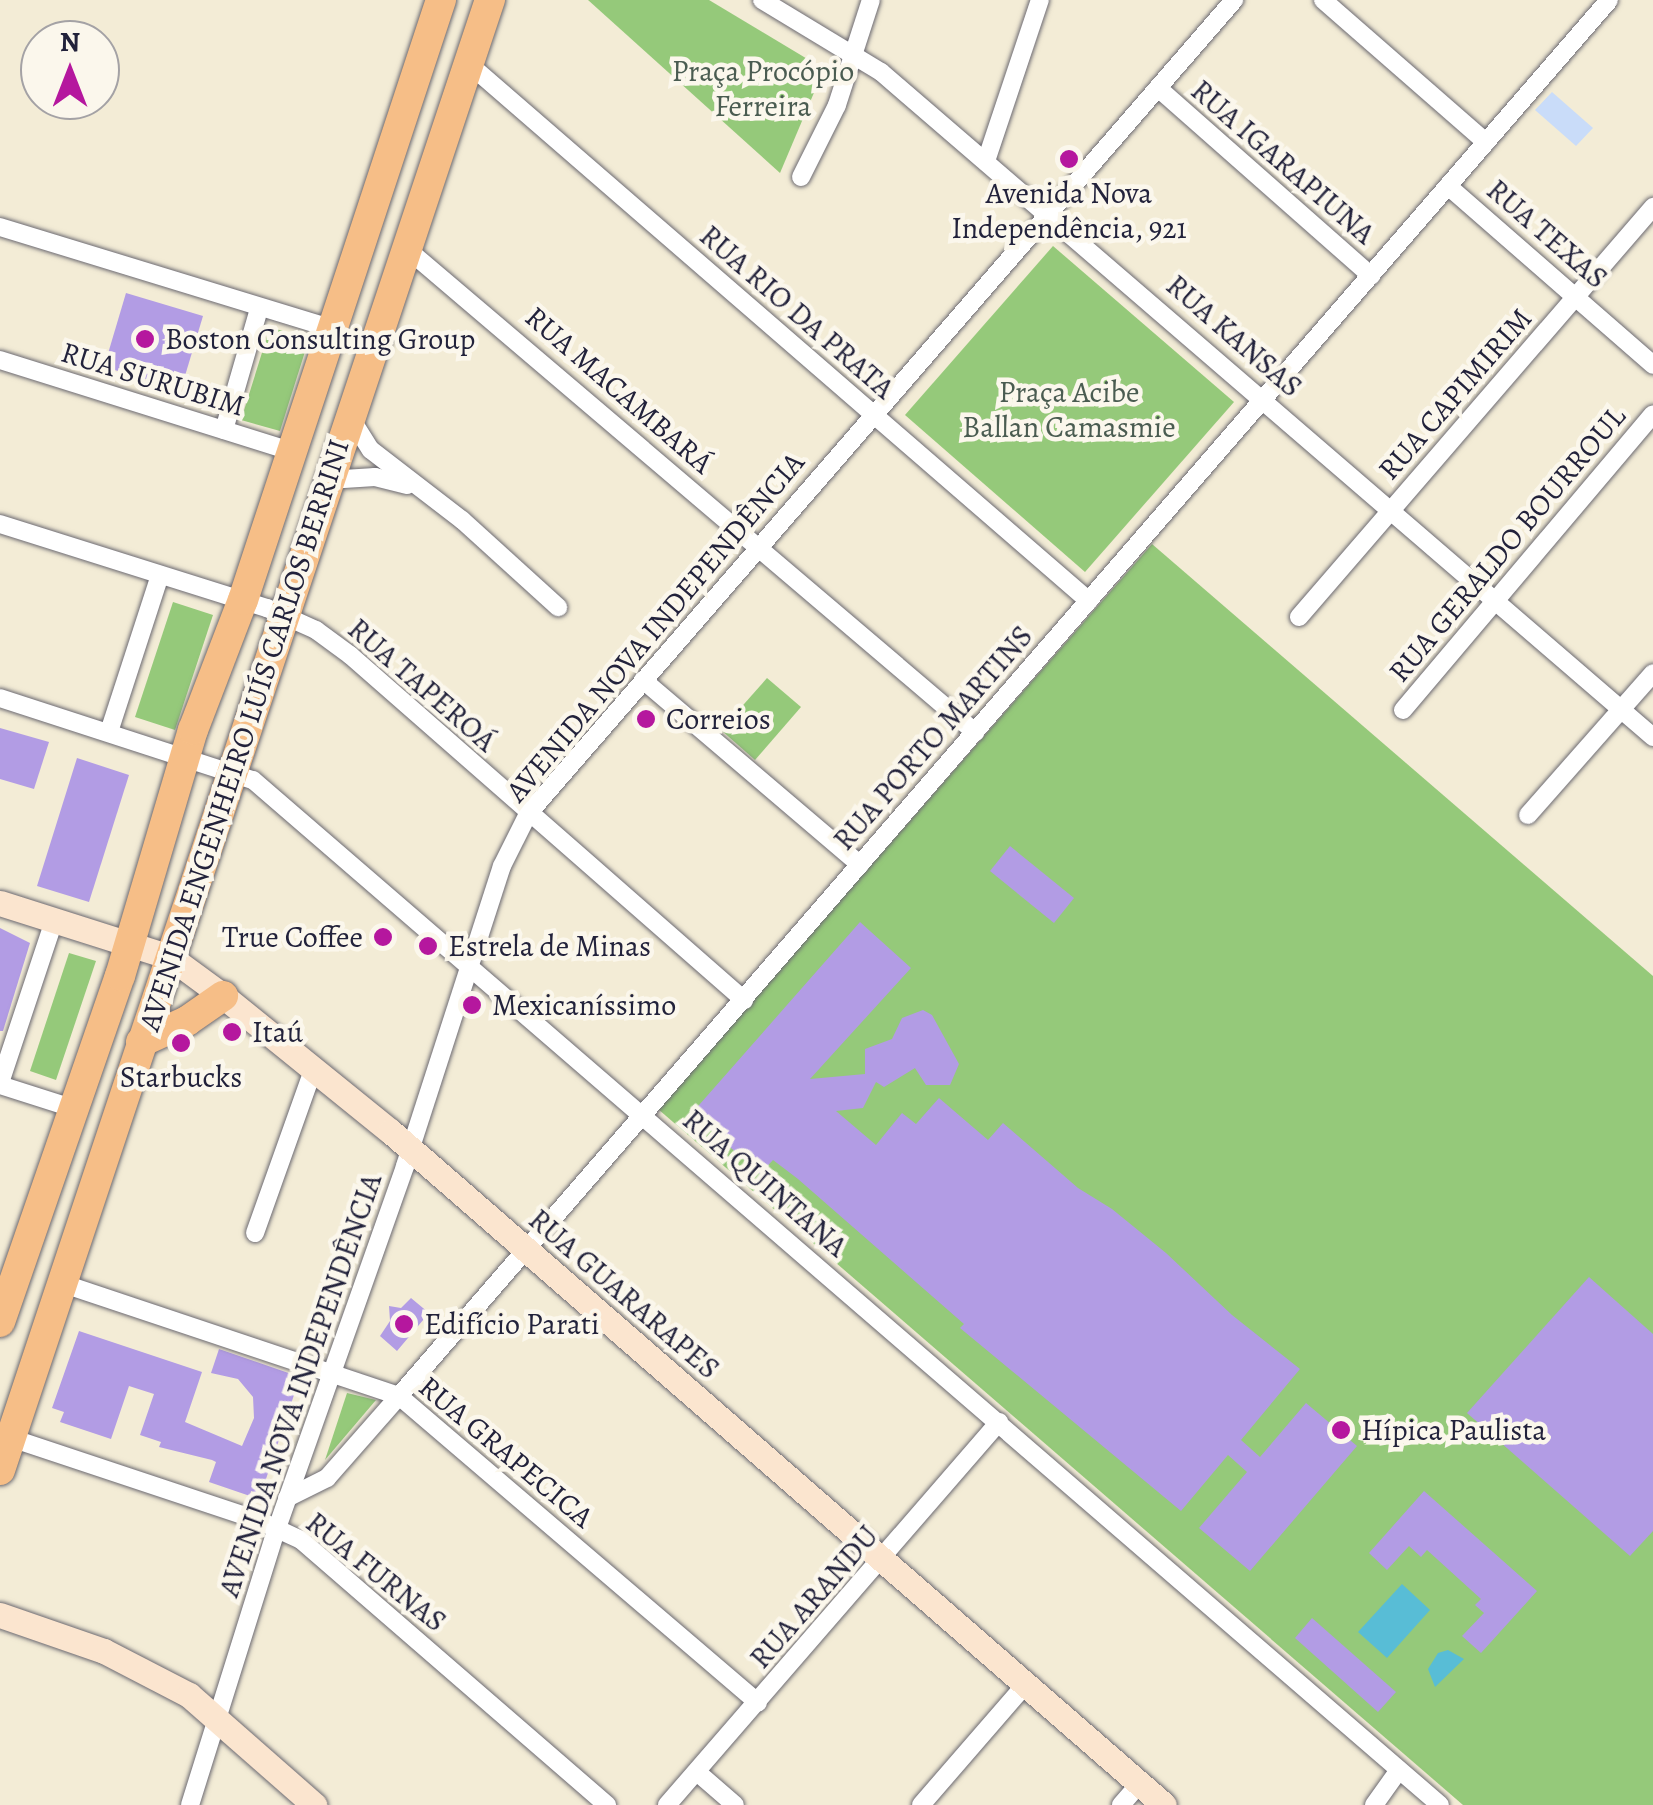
<!DOCTYPE html>
<html>
<head>
<meta charset="utf-8">
<style>
  body { margin:0 }
  #map { position:relative; width:1653px; height:1805px; overflow:hidden; background:#f3ecd6; font-family:Alegreya,serif }
  div>[style] { position:absolute }
  .built>* { inset:0; background:#c9dcf9 }
  .green>* { inset:0; background:#95c97a }
  .water>* { inset:0; background:#58bdd6 }
  .building>* { inset:0; background:#b29ce4 }
  .roads { filter:drop-shadow(0 0 2px #6b6971) drop-shadow(0 0 2px #6b6971) }
  .street>* { height:18px; margin:-9px; padding:0 9px; transform-origin:9px; border-radius:9px; background:#fff }
  .secondary>* { height:25px; margin:-12.5px; padding:0 12.5px; transform-origin:12.5px; border-radius:12.5px; background:#fbe5cf }
  .primary>* { height:30px; margin:-15px; padding:0 15px; transform-origin:15px; border-radius:15px; background:#f6be87 }
  .dots>* { width:28px; height:28px; translate:-50% -50%; box-sizing:border-box; border:5px solid #fbf7ec; border-radius:50% }
  span { translate:-50% -50%; white-space:nowrap; text-align:center; line-height:1.15; -webkit-text-stroke:9px #fbf7ec; paint-order:stroke }
  .park-label { font-size:30px; color:#4a5c51 }
  .street-label { font-size:30px; color:#22223b }
  .poi-label { font-size:30px; color:#22223b }
  .left { translate:0 -50%; text-align:left }
  .right { translate:-100% -50%; text-align:right }
  .north { position:absolute; left:20px; top:20px; width:100px; height:100px; box-sizing:border-box; background:#fbf7ec; border:2px solid #a4a2a5; border-radius:50%; rotate:0deg; font-size:28px; font-weight:700; line-height:40px; text-align:center; color:#22223b }
  .north::after { content:''; display:block; margin:auto; width:35px; height:45px; background:#b5179e; clip-path:polygon(50% 0,100% 100%,50% 72%,0 100%) }
</style>
</head>
<body>
<div id="map">
  <div class="built">
    <div style="clip-path:polygon(1552px 92px,1593px 128px,1576px 146px,1535px 110px)"></div>
  </div>
  <div class="green">
    <div style="clip-path:polygon(588px 0,709px 0,824px 69px,780px 173px)"></div>
    <div style="clip-path:polygon(1053px 246px,1234px 402px,1085px 572px,905px 415px)"></div>
    <div style="clip-path:polygon(270px 327px,309px 339px,280px 431px,241px 420px)"></div>
    <div style="clip-path:polygon(1152px 544px,1653px 976px,1653px 1805px,1463px 1805px,658px 1109px)"></div>
    <div style="clip-path:polygon(173px 602px,213px 615px,175px 730px,135px 717px)"></div>
    <div style="clip-path:polygon(767px 678px,801px 707px,755px 760px,721px 730px)"></div>
    <div style="clip-path:polygon(69px 953px,96px 961px,56px 1080px,30px 1071px)"></div>
    <div style="clip-path:polygon(347px 1393px,376px 1400px,325px 1460px)"></div>
  </div>
  <div class="water">
    <div style="clip-path:polygon(1402px 1584px,1430px 1610px,1387px 1658px,1358px 1632px)"></div>
    <div style="clip-path:polygon(1448px 1650px,1464px 1659px,1435px 1687px,1428px 1669px,1438px 1653px)"></div>
  </div>
  <div class="building">
    <div style="clip-path:polygon(126px 293px,203px 316px,181px 389px,104px 367px)"></div>
    <div style="clip-path:polygon(0 728px,49px 742px,34px 789px,0 779px)"></div>
    <div style="clip-path:polygon(77px 758px,129px 775px,89px 902px,37px 886px)"></div>
    <div style="clip-path:polygon(1010px 846px,1074px 898px,1054px 923px,990px 871px)"></div>
    <div style="clip-path:polygon(860px 922px,911px 968px,810px 1079px,865px 1074px,865px 1049px,892px 1039px,902px 1018px,923px 1010px,932px 1015px,959px 1064px,950px 1085px,926px 1085px,915px 1068px,884px 1087px,876px 1082px,863px 1108px,836px 1111px,876px 1145px,902px 1113px,916px 1124px,939px 1098px,988px 1140px,1003px 1123px,1078px 1188px,1112px 1209px,1166px 1253px,1232px 1315px,1300px 1369px,1241px 1440px,1260px 1457px,1306px 1403px,1357px 1446px,1250px 1571px,1199px 1528px,1247px 1472px,1228px 1455px,1181px 1511px,960px 1328px,964px 1324px,798px 1179px,773px 1160px,760px 1174px,692px 1113px)"></div>
    <div style="clip-path:polygon(0 928px,30px 943px,3px 1031px,0 1031px)"></div>
    <div style="clip-path:polygon(1589px 1277px,1653px 1334px,1653px 1531px,1630px 1556px,1467px 1413px)"></div>
    <div style="clip-path:polygon(411px 1298px,429px 1313px,397px 1351px,380px 1336px,390px 1321px,389px 1306px,401px 1308px)"></div>
    <div style="clip-path:polygon(79px 1331px,202px 1372px,185px 1422px,242px 1446px,254px 1418px,253px 1397px,238px 1379px,211px 1373px,219px 1349px,300px 1377px,261px 1494px,251px 1491px,250px 1496px,209px 1482px,216px 1462px,212px 1460px,159px 1447px,161px 1442px,140px 1435px,154px 1394px,129px 1386px,111px 1439px,60px 1422px,64px 1412px,52px 1408px)"></div>
    <div style="clip-path:polygon(1424px 1491px,1537px 1591px,1481px 1653px,1462px 1636px,1484px 1613px,1475px 1605px,1481px 1599px,1427px 1550px,1421px 1557px,1409px 1546px,1387px 1570px,1369px 1553px)"></div>
    <div style="clip-path:polygon(1312px 1618px,1396px 1692px,1378px 1712px,1295px 1638px)"></div>
  </div>
  <div class="roads">
    <div class="street">
      <div style="left:762px;top:0;width:139px;rotate:31.2deg"></div>
      <div style="left:881px;top:72px;width:1019px;rotate:40.74deg"></div>
      <div style="left:1323px;top:0;width:216px;rotate:41.1deg"></div>
      <div style="left:469px;top:64px;width:820px;rotate:40.9deg"></div>
      <div style="left:1158px;top:88px;width:284px;rotate:41.4deg"></div>
      <div style="left:986px;top:161px;width:170px;rotate:-71.5deg"></div>
      <div style="left:801px;top:177px;width:80px;rotate:-63.4deg"></div>
      <div style="left:837px;top:105px;width:110px;rotate:-72.1deg"></div>
      <div style="left:1448px;top:186px;width:272px;rotate:41.1deg"></div>
      <div style="left:0;top:227px;width:349px;rotate:17deg"></div>
      <div style="left:407px;top:249px;width:746px;rotate:40.38deg"></div>
      <div style="left:0;top:360px;width:304px;rotate:17.4deg"></div>
      <div style="left:350px;top:417px;width:39px;rotate:58deg"></div>
      <div style="left:371px;top:450px;width:115px;rotate:37.6deg"></div>
      <div style="left:462px;top:520px;width:130px;rotate:42.2deg"></div>
      <div style="left:224px;top:430px;width:126px;rotate:-73.9deg"></div>
      <div style="left:328px;top:480px;width:47px;rotate:-3.7deg"></div>
      <div style="left:375px;top:477px;width:33px;rotate:14deg"></div>
      <div style="left:0;top:524px;width:280px;rotate:17.5deg"></div>
      <div style="left:267px;top:608px;width:54px;rotate:24.2deg"></div>
      <div style="left:316px;top:630px;width:42px;rotate:36.3deg"></div>
      <div style="left:350px;top:655px;width:524px;rotate:41.21deg"></div>
      <div style="left:1299px;top:617px;width:542px;rotate:-49.19deg"></div>
      <div style="left:643px;top:680px;width:285px;rotate:40.4deg"></div>
      <div style="left:0;top:698px;width:266px;rotate:18deg"></div>
      <div style="left:253px;top:780px;width:1568px;rotate:40.81deg"></div>
      <div style="left:1403px;top:710px;width:387px;rotate:-49.8deg"></div>
      <div style="left:109px;top:732px;width:165px;rotate:-72deg"></div>
      <div style="left:1528px;top:815px;width:189px;rotate:-48.6deg"></div>
      <div style="left:0;top:1083px;width:171px;rotate:-71.6deg"></div>
      <div style="left:0;top:1085px;width:79px;rotate:17.7deg"></div>
      <div style="left:255px;top:1233px;width:176px;rotate:-70.4deg"></div>
      <div style="left:61px;top:1283px;width:356px;rotate:18.5deg"></div>
      <div style="left:399px;top:1396px;width:472px;rotate:40.5deg"></div>
      <div style="left:11px;top:1438px;width:262px;rotate:18.4deg"></div>
      <div style="left:260px;top:1521px;width:45px;rotate:24.9deg"></div>
      <div style="left:301px;top:1540px;width:405px;rotate:40.9deg"></div>
      <div style="left:287px;top:1498px;width:45px;rotate:-26.6deg"></div>
      <div style="left:327px;top:1478px;width:109px;rotate:-48.7deg"></div>
      <div style="left:399px;top:1396px;width:1847px;rotate:-49.08deg"></div>
      <div style="left:697px;top:1772px;width:50px;rotate:41deg"></div>
      <div style="left:190px;top:1805px;width:290px;rotate:-72.6deg"></div>
      <div style="left:277px;top:1528px;width:384px;rotate:-70.5deg"></div>
      <div style="left:405px;top:1166px;width:315px;rotate:-72.1deg"></div>
      <div style="left:502px;top:866px;width:58px;rotate:-63.4deg"></div>
      <div style="left:528px;top:814px;width:1078px;rotate:-49.06deg"></div>
      <div style="left:667px;top:1805px;width:507px;rotate:-49.08deg"></div>
      <div style="left:921px;top:1805px;width:159px;rotate:-49.1deg"></div>
      <div style="left:1121px;top:1805px;width:29px;rotate:-49deg"></div>
      <div style="left:1374px;top:1805px;width:43px;rotate:-54.5deg"></div>
    </div>
    <div class="secondary">
      <div style="left:0;top:903px;width:178px;rotate:17.6deg"></div>
      <div style="left:170px;top:957px;width:66px;rotate:36.3deg"></div>
      <div style="left:223px;top:996px;width:215px;rotate:39deg"></div>
      <div style="left:390px;top:1131px;width:1026px;rotate:41.05deg"></div>
      <div style="left:0;top:1615px;width:110px;rotate:19.1deg"></div>
      <div style="left:104px;top:1651px;width:96px;rotate:27.4deg"></div>
      <div style="left:189px;top:1695px;width:167px;rotate:41.3deg"></div>
    </div>
    <div class="primary">
      <div style="left:141px;top:1042px;width:51px;rotate:-24.5deg"></div>
      <div style="left:187px;top:1021px;width:44px;rotate:-34.8deg"></div>
      <div style="left:0;top:1322px;width:366px;rotate:-70.9deg"></div>
      <div style="left:120px;top:976px;width:257px;rotate:-73.5deg"></div>
      <div style="left:193px;top:730px;width:139px;rotate:-69deg"></div>
      <div style="left:243px;top:600px;width:632px;rotate:-71.74deg"></div>
      <div style="left:0;top:1470px;width:1550px;rotate:-71.57deg"></div>
    </div>
  </div>
  <div class="dots">
    <div style="left:1069px;top:159px;background:#b5179e"></div>
    <div style="left:145px;top:339px;background:#b5179e"></div>
    <div style="left:646px;top:719px;background:#b5179e"></div>
    <div style="left:383px;top:937px;background:#b5179e"></div>
    <div style="left:428px;top:946px;background:#b5179e"></div>
    <div style="left:472px;top:1005px;background:#b5179e"></div>
    <div style="left:232px;top:1032px;background:#b5179e"></div>
    <div style="left:181px;top:1043px;background:#b5179e"></div>
    <div style="left:404px;top:1324px;background:#b5179e"></div>
    <div style="left:1341px;top:1430px;background:#b5179e"></div>
  </div>
  <div class="park-label">
    <span style="left:763px;top:88px">Praça Procópio<br>Ferreira</span>
    <span style="left:1069px;top:409px">Praça Acibe<br>Ballan Camasmie</span>
  </div>
  <div class="street-label">
    <span style="left:1283px;top:162px;rotate:41deg">RUA IGARAPIUNA</span>
    <span style="left:1547px;top:234px;rotate:41deg">RUA TEXAS</span>
    <span style="left:797px;top:312px;rotate:41deg">RUA RIO DA PRATA</span>
    <span style="left:1234px;top:336px;rotate:41deg">RUA KANSAS</span>
    <span style="left:153px;top:379px;rotate:17deg">RUA SURUBIM</span>
    <span style="left:619px;top:390px;rotate:41deg">RUA MACAMBARÁ</span>
    <span style="left:1455px;top:394px;rotate:-49deg">RUA CAPIMIRIM</span>
    <span style="left:1507px;top:544px;rotate:-50deg">RUA GERALDO BOURROUL</span>
    <span style="left:655px;top:627px;rotate:-50deg">AVENIDA NOVA INDEPENDÊNCIA</span>
    <span style="left:422px;top:685px;rotate:41deg">RUA TAPEROÁ</span>
    <span style="left:244px;top:735px;rotate:-72deg">AVENIDA ENGENHEIRO LUÍS CARLOS BERRINI</span>
    <span style="left:933px;top:738px;rotate:-49deg">RUA PORTO MARTINS</span>
    <span style="left:765px;top:1183px;rotate:41deg">RUA QUINTANA</span>
    <span style="left:624px;top:1294px;rotate:41deg">RUA GUARARAPES</span>
    <span style="left:300px;top:1385px;rotate:-71deg">AVENIDA NOVA INDEPENDÊNCIA</span>
    <span style="left:506px;top:1452px;rotate:40deg">RUA GRAPECICA</span>
    <span style="left:376px;top:1572px;rotate:39deg">RUA FURNAS</span>
    <span style="left:814px;top:1597px;rotate:-49deg">RUA ARANDU</span>
  </div>
  <div class="poi-label">
    <span style="left:1069px;top:210px">Avenida Nova<br>Independência, 921</span>
    <span class="left" style="left:165px;top:339px">Boston Consulting Group</span>
    <span class="left" style="left:666px;top:719px">Correios</span>
    <span class="right" style="left:363px;top:937px">True Coffee</span>
    <span class="left" style="left:448px;top:946px">Estrela de Minas</span>
    <span class="left" style="left:492px;top:1005px">Mexicaníssimo</span>
    <span class="left" style="left:252px;top:1032px">Itaú</span>
    <span style="left:181px;top:1077px">Starbucks</span>
    <span class="left" style="left:424px;top:1324px">Edifício Parati</span>
    <span class="left" style="left:1361px;top:1430px">Hípica Paulista</span>
  </div>
  <div class="north">N</div>
</div>
</body>
</html>
